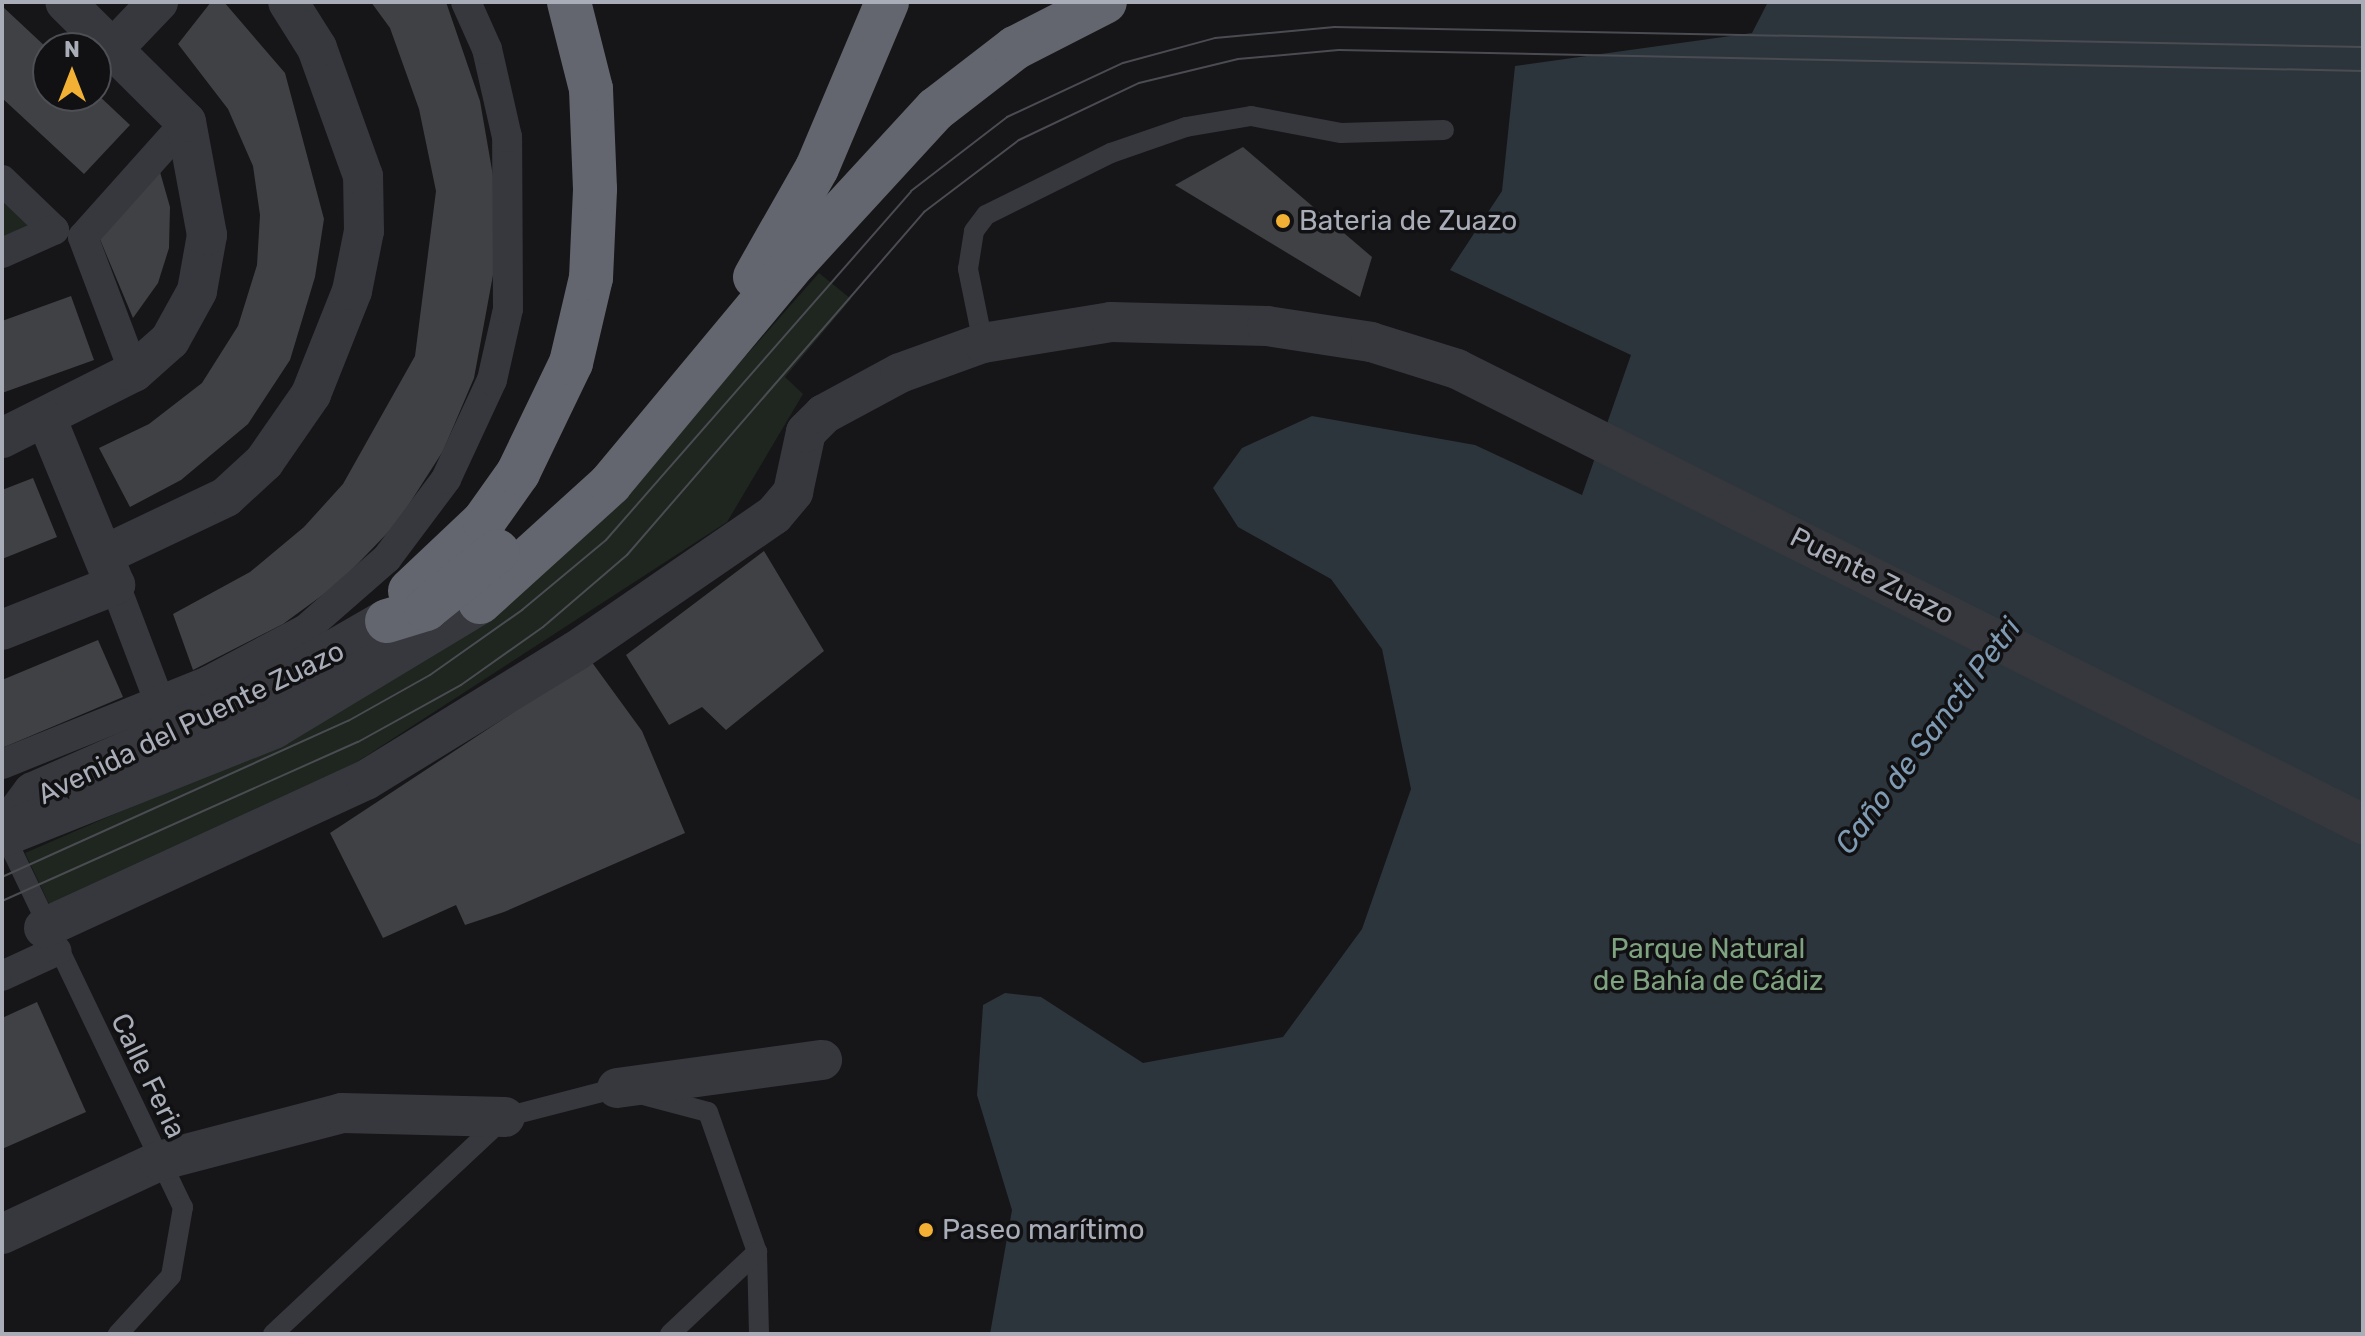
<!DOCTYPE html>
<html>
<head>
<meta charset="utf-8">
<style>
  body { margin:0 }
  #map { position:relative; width:2365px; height:1336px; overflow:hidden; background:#161618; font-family:Rubik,sans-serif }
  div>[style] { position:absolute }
  .green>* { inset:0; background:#1e261f }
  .water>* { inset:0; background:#2c353c }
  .building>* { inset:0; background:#404145 }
  .service>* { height:20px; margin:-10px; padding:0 10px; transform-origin:10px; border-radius:10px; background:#37383d }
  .pedestrian>* { height:30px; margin:-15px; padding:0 15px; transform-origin:15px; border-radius:15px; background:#37383d }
  .minor>* { height:40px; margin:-20px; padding:0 20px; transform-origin:20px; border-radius:20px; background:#37383d }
  .tertiary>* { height:44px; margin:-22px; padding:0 22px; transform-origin:22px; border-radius:22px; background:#37383d }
  .motorway>* { height:44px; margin:-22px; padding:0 22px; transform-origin:22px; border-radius:22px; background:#63666e }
  .tram>* { height:2px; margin:-1px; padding:0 1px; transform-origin:1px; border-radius:1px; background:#4a4c52 }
  .dots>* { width:22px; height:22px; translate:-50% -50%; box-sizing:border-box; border:4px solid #111113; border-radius:50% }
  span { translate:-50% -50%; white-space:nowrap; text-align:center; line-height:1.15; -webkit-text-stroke:7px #111113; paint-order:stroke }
  .poi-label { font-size:28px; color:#a8adb8 }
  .left { translate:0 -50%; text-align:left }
  .street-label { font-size:28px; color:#a8adb8 }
  .park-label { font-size:28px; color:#7fa381 }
  .water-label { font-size:30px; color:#7f9bb3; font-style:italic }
  .frame { position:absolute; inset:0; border:4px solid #a8adb8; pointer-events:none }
  .north { position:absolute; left:32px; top:32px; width:80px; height:80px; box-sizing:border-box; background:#111113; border:2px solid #4d4f55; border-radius:50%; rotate:0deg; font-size:22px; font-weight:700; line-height:32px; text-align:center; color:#a8adb8 }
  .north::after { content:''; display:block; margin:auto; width:28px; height:36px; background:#f2b134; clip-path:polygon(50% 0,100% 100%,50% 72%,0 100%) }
</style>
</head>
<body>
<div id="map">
  <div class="green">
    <div style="clip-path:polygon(2px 180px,54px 230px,2px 253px)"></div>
    <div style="clip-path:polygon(819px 273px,851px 299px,785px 377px,803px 394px,727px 522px,303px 797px,50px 906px,25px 853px,193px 780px,602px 519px)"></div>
  </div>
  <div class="water">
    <div style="clip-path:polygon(1768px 2px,2363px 2px,2363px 1334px,990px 1334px,1012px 1210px,977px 1095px,983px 1005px,1005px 993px,1041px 997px,1143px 1063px,1283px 1037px,1362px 929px,1411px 789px,1382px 649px,1331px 579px,1238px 527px,1213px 488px,1242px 448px,1312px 416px,1475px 445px,1582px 495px,1631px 355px,1450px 270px,1502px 191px,1515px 66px,1752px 33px)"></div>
  </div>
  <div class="building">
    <div style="clip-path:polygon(211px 2px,224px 2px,285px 73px,324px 219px,315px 277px,290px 360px,248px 424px,181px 480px,130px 507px,99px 448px,149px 424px,202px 383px,238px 326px,257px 265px,260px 215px,253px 166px,228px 109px,178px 44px)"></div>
    <div style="clip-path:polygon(371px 2px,446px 2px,480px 101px,496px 193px,493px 275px,474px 378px,443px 451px,397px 523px,339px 583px,283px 624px,193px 670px,173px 614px,250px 572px,304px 527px,343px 484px,415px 356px,436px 191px,419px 109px,390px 28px)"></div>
    <div style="clip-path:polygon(2px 6px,48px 49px,48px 96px,96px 93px,130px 125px,84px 174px,2px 98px)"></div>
    <div style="clip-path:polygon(1243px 147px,1372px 257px,1360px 297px,1175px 185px)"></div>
    <div style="clip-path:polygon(160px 172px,170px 207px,169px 248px,158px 283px,133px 318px,99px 237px)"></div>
    <div style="clip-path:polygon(71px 296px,94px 360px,2px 393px,2px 321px)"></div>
    <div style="clip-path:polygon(33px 478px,57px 537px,2px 559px,2px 490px)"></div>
    <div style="clip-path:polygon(764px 551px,824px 651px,726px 730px,702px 707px,669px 725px,626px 655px)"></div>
    <div style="clip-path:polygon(98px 640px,123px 697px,2px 748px,2px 680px)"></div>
    <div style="clip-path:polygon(591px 661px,642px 731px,685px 833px,504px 912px,465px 925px,456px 905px,383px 938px,330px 833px)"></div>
    <div style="clip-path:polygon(37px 1002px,86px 1112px,2px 1149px,2px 1018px)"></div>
  </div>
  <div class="service">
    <div style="left:983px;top:343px;width:76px;rotate:-101.5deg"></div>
    <div style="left:968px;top:269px;width:38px;rotate:-81deg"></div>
    <div style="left:974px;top:231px;width:20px;rotate:-53deg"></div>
    <div style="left:986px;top:215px;width:140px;rotate:-26.4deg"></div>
    <div style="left:1111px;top:153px;width:79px;rotate:-19.1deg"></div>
    <div style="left:1186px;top:127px;width:66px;rotate:-9.6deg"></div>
    <div style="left:1251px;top:116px;width:92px;rotate:10.7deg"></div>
    <div style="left:1341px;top:133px;width:103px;rotate:-1.7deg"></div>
    <div style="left:4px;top:834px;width:414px;rotate:64.4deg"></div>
    <div style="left:183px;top:1207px;width:70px;rotate:99.9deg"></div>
    <div style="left:171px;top:1276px;width:79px;rotate:132.4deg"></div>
    <div style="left:273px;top:1334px;width:318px;rotate:-43.1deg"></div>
    <div style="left:505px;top:1117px;width:116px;rotate:-14.5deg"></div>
    <div style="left:617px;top:1088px;width:94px;rotate:14.8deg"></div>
    <div style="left:708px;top:1112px;width:148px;rotate:70.7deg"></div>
    <div style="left:757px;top:1252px;width:82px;rotate:88.6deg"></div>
    <div style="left:670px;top:1334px;width:120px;rotate:-43.3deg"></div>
  </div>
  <div class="pedestrian">
    <div style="left:2px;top:180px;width:72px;rotate:43.9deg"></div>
    <div style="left:83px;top:237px;width:154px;rotate:-48.2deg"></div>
    <div style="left:83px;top:237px;width:144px;rotate:69.3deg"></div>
    <div style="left:2px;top:253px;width:57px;rotate:-23.9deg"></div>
    <div style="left:115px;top:585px;width:124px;rotate:69.2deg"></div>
    <div style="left:2px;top:764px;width:222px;rotate:-21.9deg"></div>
    <div style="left:208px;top:681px;width:111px;rotate:-28deg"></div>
    <div style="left:306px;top:629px;width:108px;rotate:-41.2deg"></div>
    <div style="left:387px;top:558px;width:99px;rotate:-53.2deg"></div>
    <div style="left:446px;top:479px;width:109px;rotate:-65.1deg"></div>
    <div style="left:492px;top:380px;width:73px;rotate:-77.3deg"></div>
    <div style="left:508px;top:309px;width:172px;rotate:-90.3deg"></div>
    <div style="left:507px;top:137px;width:90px;rotate:-102.8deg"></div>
    <div style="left:487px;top:49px;width:51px;rotate:-114.1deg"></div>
    <div style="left:2px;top:976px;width:60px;rotate:-24.8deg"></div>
  </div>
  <div class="minor">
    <div style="left:114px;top:48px;width:64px;rotate:-46.3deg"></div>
    <div style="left:2px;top:438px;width:148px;rotate:-26.6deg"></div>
    <div style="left:134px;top:372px;width:48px;rotate:-41.6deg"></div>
    <div style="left:170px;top:340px;width:56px;rotate:-61.1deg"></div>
    <div style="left:197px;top:291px;width:57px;rotate:-79.9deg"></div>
    <div style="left:207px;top:235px;width:115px;rotate:-100.5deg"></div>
    <div style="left:186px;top:122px;width:170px;rotate:-135.2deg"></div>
    <div style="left:104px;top:555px;width:135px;rotate:-25.4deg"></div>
    <div style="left:226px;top:497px;width:52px;rotate:-42.6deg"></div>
    <div style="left:264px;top:462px;width:83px;rotate:-55.3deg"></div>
    <div style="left:311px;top:394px;width:111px;rotate:-68.3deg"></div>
    <div style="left:352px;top:291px;width:61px;rotate:-78.7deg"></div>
    <div style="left:364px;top:231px;width:55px;rotate:-91deg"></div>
    <div style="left:363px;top:176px;width:136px;rotate:-109.8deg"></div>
    <div style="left:317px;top:48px;width:54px;rotate:-122.2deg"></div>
    <div style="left:2px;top:630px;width:122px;rotate:-21.7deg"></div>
    <div style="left:115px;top:585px;width:178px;rotate:-112.4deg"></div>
    <div style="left:44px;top:928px;width:354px;rotate:-24.7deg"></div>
    <div style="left:366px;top:780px;width:246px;rotate:-31.6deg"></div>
    <div style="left:576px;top:651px;width:240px;rotate:-34.5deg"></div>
    <div style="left:774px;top:515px;width:30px;rotate:-50deg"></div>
    <div style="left:793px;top:492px;width:61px;rotate:-77.8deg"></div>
    <div style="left:806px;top:432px;width:25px;rotate:-45deg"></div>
    <div style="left:824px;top:414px;width:86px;rotate:-28.3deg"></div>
    <div style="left:900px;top:373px;width:88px;rotate:-19.9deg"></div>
    <div style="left:983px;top:343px;width:130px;rotate:-9.3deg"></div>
    <div style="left:1111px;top:322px;width:156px;rotate:1.5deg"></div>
    <div style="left:1267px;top:326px;width:105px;rotate:8.7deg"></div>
    <div style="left:1371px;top:342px;width:90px;rotate:17.4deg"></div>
    <div style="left:1457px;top:369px;width:1014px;rotate:26.67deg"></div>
    <div style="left:617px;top:1088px;width:207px;rotate:-7.8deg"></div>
    <div style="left:2px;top:1234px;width:173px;rotate:-24.9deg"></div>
    <div style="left:159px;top:1161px;width:189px;rotate:-14.7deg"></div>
    <div style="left:342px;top:1113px;width:163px;rotate:1.4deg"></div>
  </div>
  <div class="tertiary">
    <div style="left:4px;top:834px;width:50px;rotate:-53.1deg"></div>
    <div style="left:34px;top:794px;width:246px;rotate:-23.7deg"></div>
    <div style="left:259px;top:695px;width:148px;rotate:-30deg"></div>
    <div style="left:2px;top:835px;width:292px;rotate:-21.7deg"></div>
    <div style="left:273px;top:727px;width:242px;rotate:-31.1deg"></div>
  </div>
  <div class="motorway">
    <div style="left:755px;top:277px;width:125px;rotate:-60.4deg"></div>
    <div style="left:817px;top:168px;width:180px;rotate:-67.1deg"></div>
    <div style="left:410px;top:591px;width:102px;rotate:-43.4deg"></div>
    <div style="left:484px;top:521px;width:59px;rotate:-54.7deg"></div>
    <div style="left:518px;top:473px;width:122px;rotate:-64.3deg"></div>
    <div style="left:571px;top:363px;width:87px;rotate:-76.8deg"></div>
    <div style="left:591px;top:278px;width:89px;rotate:-87.4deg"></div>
    <div style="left:595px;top:189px;width:100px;rotate:-92.3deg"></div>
    <div style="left:591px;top:89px;width:90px;rotate:-104.2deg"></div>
    <div style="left:480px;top:602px;width:176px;rotate:-42.2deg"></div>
    <div style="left:610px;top:484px;width:290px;rotate:-50.2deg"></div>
    <div style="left:796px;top:261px;width:207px;rotate:-47.4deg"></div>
    <div style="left:936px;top:109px;width:100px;rotate:-37.7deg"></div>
    <div style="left:1015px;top:48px;width:101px;rotate:-27.1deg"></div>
    <div style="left:387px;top:621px;width:41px;rotate:-17.1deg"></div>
    <div style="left:426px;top:609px;width:92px;rotate:-38.9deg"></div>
  </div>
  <div class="tram">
    <div style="left:2px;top:877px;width:380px;rotate:-24.3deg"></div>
    <div style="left:348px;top:721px;width:94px;rotate:-29.3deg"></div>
    <div style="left:430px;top:675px;width:113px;rotate:-35.2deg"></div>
    <div style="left:522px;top:610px;width:109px;rotate:-39.8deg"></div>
    <div style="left:606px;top:540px;width:463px;rotate:-48.8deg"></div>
    <div style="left:911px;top:191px;width:121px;rotate:-37.6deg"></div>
    <div style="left:1007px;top:117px;width:128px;rotate:-25deg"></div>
    <div style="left:1123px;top:63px;width:95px;rotate:-15.2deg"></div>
    <div style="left:1215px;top:38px;width:120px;rotate:-5.3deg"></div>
    <div style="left:1334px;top:27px;width:1029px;rotate:1.11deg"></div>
    <div style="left:2px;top:901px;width:390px;rotate:-24.1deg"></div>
    <div style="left:358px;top:742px;width:118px;rotate:-29deg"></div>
    <div style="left:461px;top:685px;width:100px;rotate:-35.3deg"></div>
    <div style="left:543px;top:627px;width:111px;rotate:-40.6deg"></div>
    <div style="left:627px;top:555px;width:454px;rotate:-49.1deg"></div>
    <div style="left:924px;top:212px;width:119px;rotate:-37.2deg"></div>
    <div style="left:1019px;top:140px;width:133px;rotate:-25.4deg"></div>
    <div style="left:1139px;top:83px;width:102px;rotate:-13.6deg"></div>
    <div style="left:1238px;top:59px;width:101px;rotate:-5.1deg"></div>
    <div style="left:1339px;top:50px;width:1024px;rotate:1.17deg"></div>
  </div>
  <div class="dots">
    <div style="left:1283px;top:221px;background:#f2b134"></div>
    <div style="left:926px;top:1230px;background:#f2b134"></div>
  </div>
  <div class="poi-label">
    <span class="left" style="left:1299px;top:221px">Bateria de Zuazo</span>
    <span class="left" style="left:942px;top:1230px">Paseo marítimo</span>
  </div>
  <div class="street-label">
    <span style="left:1872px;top:576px;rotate:27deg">Puente Zuazo</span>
    <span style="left:191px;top:723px;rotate:-26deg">Avenida del Puente Zuazo</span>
    <span style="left:148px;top:1076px;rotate:64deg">Calle Feria</span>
  </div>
  <div class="park-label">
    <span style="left:1708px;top:965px">Parque Natural<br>de Bahía de Cádiz</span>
  </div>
  <div class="water-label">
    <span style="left:1928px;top:736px;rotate:-53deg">Caño de Sancti Petri</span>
  </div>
  <div class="frame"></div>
  <div class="north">N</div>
</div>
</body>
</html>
